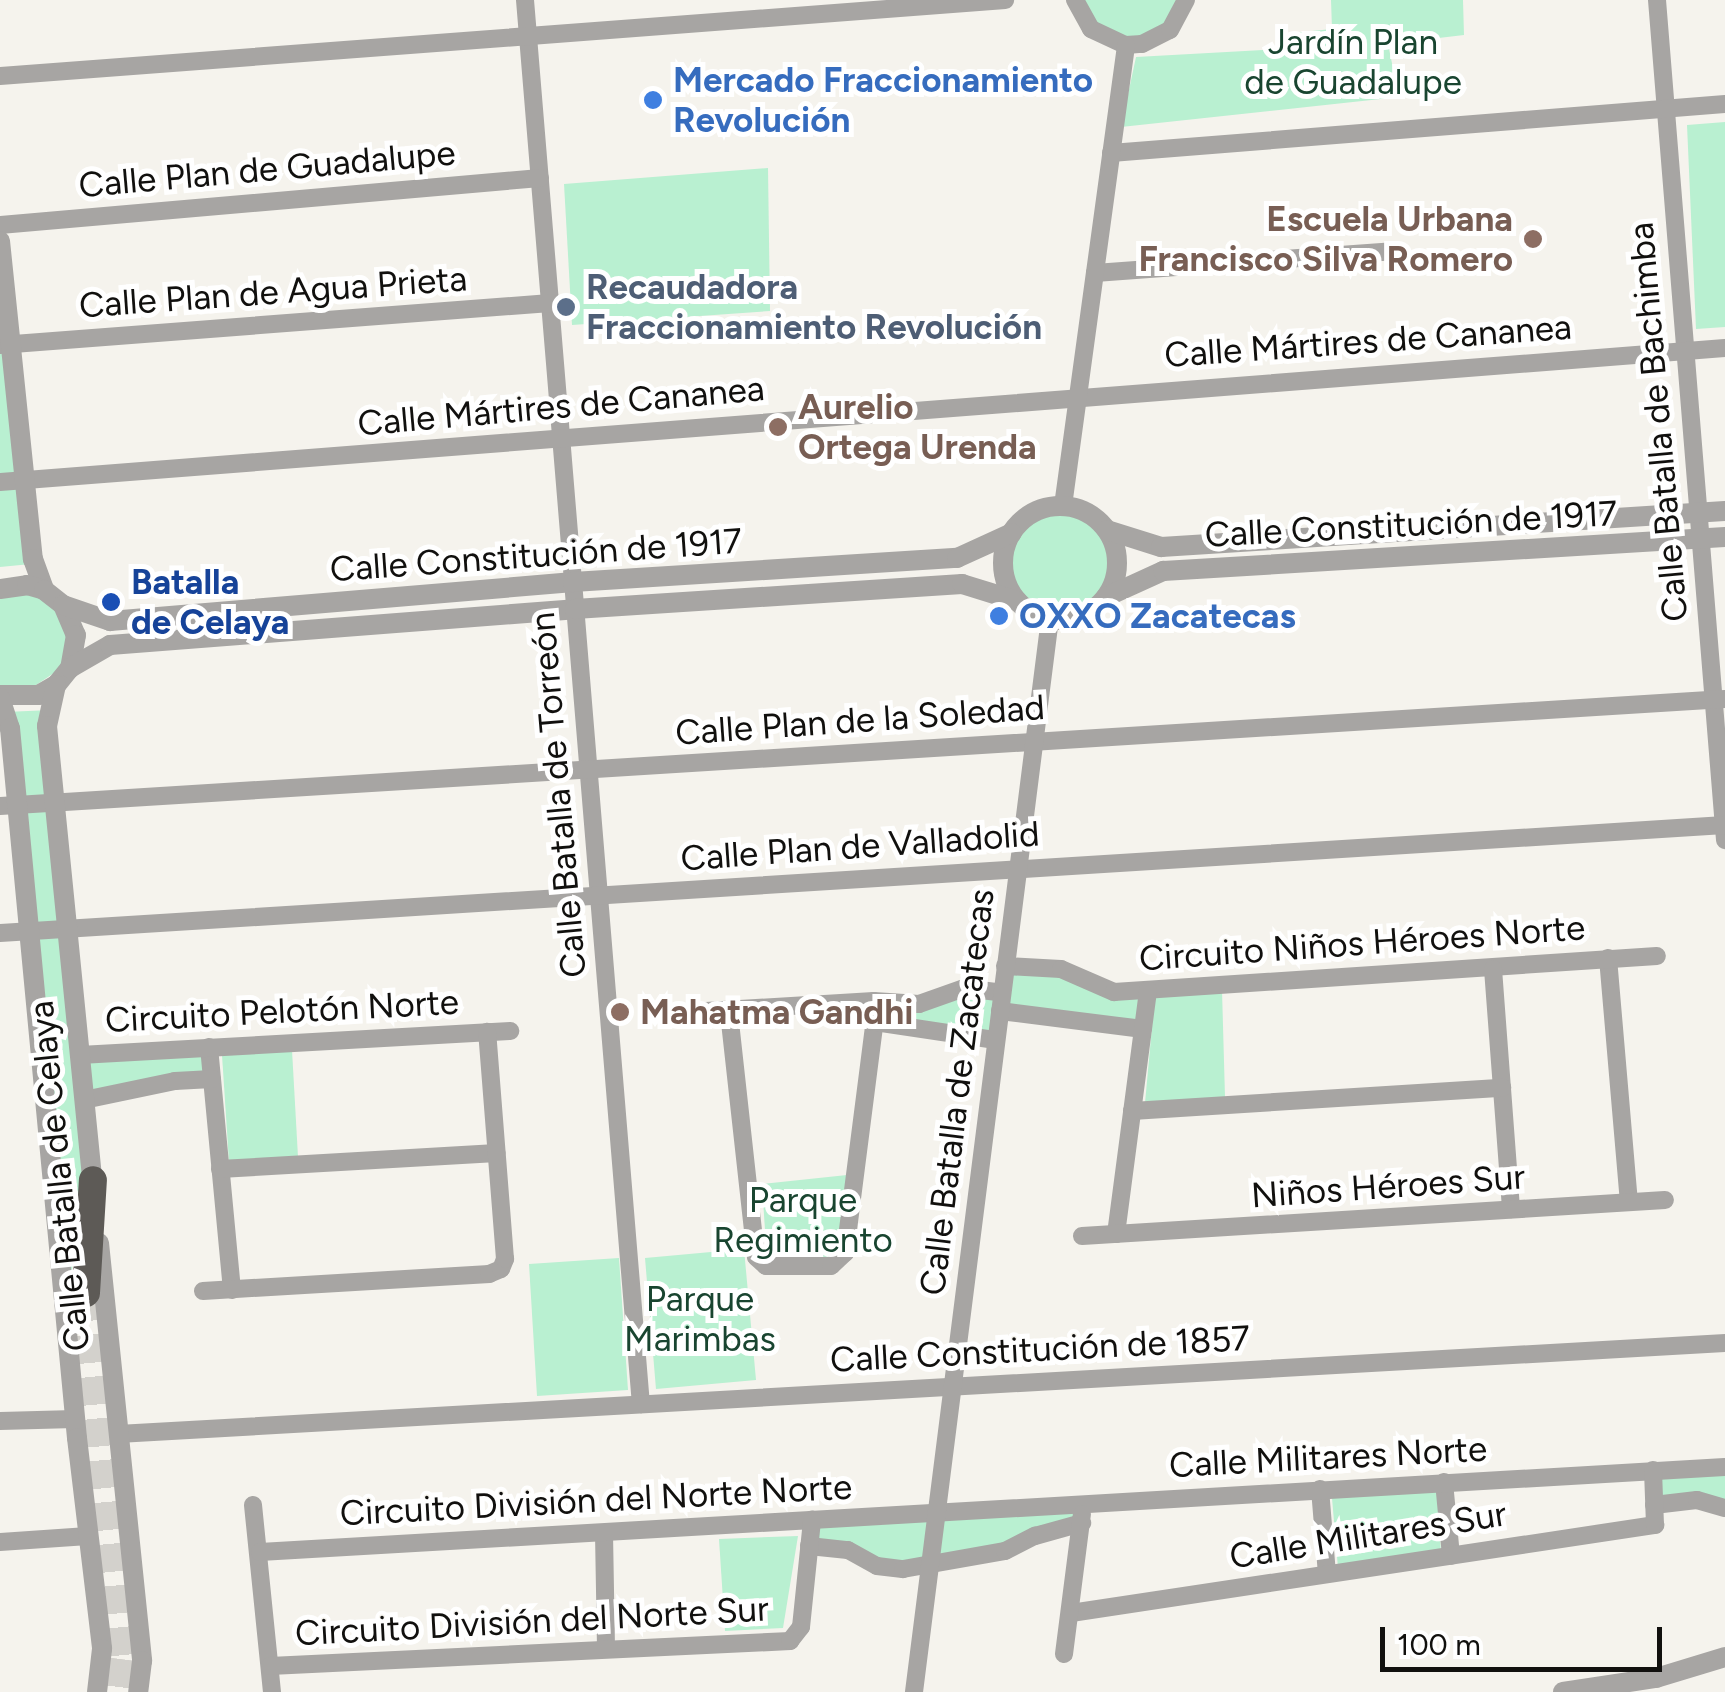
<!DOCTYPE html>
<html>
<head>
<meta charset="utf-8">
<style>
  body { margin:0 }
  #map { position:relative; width:1725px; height:1692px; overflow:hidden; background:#f5f3ed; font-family:Figtree,sans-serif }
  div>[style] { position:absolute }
  .green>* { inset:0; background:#b9f0d1 }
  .round { border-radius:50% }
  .trunk-tunnel>* { height:28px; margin-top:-14px; transform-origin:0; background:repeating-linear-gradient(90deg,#d3d1cc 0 28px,transparent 0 42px) }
  .minor>* { height:18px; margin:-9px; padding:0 9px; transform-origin:9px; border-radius:9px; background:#a7a5a3 }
  .tertiary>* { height:20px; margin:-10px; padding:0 10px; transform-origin:10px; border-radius:10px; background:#a7a5a3 }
  .tertiary>.ring { margin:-10px; padding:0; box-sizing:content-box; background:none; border:20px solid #a7a5a3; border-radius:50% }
  .trunk>* { height:28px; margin:-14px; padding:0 14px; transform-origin:14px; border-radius:14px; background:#5d5a56 }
  .dots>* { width:28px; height:28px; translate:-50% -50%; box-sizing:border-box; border:5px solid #fff; border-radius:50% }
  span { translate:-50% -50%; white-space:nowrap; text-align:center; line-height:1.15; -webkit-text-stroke:10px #fff; paint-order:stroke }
  .park-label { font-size:35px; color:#194530 }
  .shop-label { font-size:35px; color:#366cbe; font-weight:700 }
  .left { translate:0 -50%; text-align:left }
  .street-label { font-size:35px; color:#11100e }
  .education-label { font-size:35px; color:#785e54; font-weight:700 }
  .right { translate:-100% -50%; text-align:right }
  .service-label { font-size:35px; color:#4e5e75; font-weight:700 }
  .transit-label { font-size:35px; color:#164399; font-weight:700 }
  .scale { position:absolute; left:1380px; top:1627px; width:282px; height:45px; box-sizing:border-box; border:5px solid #11100e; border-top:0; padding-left:12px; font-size:30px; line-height:35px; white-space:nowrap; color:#11100e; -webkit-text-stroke:8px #fff; paint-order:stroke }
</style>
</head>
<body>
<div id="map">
  <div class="green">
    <div style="clip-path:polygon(1075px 0,1186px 0,1157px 39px,1107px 40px)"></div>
    <div style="clip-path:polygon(1331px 0,1463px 0,1464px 35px,1388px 44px,1399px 97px,1121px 127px,1136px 57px,1280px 49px,1282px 34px,1332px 29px)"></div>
    <div style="clip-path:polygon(1725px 122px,1725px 327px,1696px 329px,1687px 125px)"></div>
    <div style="clip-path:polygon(768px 168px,770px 311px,572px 325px,564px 184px)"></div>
    <div style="clip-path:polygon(0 271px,31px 564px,0 567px)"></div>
    <div class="round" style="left:1004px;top:507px;width:112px;height:112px"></div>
    <div style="clip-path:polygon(26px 591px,52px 604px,67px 629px,65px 658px,57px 671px,33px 687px,0 685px,0 595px)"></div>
    <div style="clip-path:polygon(51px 710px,93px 1180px,68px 1285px,5px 712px)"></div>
    <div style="clip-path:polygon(1005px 966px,1061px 969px,1114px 992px,1148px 990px,1143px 1029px,1000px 1006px,991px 1034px,875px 1022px,877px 1002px,1002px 993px)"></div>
    <div style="clip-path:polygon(1222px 990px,1225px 1097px,1145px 1103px,1155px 994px)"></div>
    <div style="clip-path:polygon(209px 1047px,208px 1075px,88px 1096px,83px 1055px)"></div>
    <div style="clip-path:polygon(292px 1050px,298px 1157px,229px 1162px,222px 1055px)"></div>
    <div style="clip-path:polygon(847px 1175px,837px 1256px,767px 1261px,762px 1184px)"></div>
    <div style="clip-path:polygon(744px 1249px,756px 1380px,656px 1389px,645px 1258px)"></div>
    <div style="clip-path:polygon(619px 1258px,628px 1390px,537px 1396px,529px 1264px)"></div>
    <div style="clip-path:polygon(1725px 1468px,1725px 1508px,1654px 1505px,1653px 1474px)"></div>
    <div style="clip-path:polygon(1437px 1491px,1441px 1553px,1338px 1568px,1332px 1498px)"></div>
    <div style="clip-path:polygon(1077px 1504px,1082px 1523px,1009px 1550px,896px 1568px,814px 1542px,812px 1520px)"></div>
    <div style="clip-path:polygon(798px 1536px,783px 1628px,725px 1631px,719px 1539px)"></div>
  </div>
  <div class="trunk-tunnel">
    <div style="left:86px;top:1293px;width:368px;rotate:84.5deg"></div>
    <div style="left:121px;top:1659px;width:33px;rotate:97deg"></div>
  </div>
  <div class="minor">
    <div style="left:525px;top:0;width:1409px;rotate:85.28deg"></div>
    <div style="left:1075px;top:0;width:33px;rotate:61deg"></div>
    <div style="left:1091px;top:29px;width:38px;rotate:25deg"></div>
    <div style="left:1126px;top:45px;width:16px;rotate:-4deg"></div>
    <div style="left:1142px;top:44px;width:31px;rotate:-27deg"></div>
    <div style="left:1170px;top:30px;width:34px;rotate:-62deg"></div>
    <div style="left:1657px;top:0;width:843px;rotate:85.37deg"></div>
    <div style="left:0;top:76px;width:1008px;rotate:-4.32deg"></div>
    <div style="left:1111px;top:153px;width:616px;rotate:-4.56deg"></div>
    <div style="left:0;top:225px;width:542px;rotate:-4.97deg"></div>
    <div style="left:1095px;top:273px;width:298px;rotate:-4.2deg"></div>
    <div style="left:0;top:345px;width:552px;rotate:-4.37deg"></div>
    <div style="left:0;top:482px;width:1730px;rotate:-4.44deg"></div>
    <div style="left:1063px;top:506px;width:465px;rotate:-82.2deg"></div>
    <div style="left:0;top:806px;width:1728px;rotate:-3.55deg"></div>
    <div style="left:0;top:933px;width:1728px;rotate:-3.58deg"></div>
    <div style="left:1608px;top:958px;width:245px;rotate:85.1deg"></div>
    <div style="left:1005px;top:966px;width:56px;rotate:3.1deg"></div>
    <div style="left:1061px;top:969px;width:58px;rotate:23.5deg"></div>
    <div style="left:1114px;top:992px;width:544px;rotate:-3.79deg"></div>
    <div style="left:1493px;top:969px;width:241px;rotate:85.7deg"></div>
    <div style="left:733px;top:1010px;width:12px;rotate:104deg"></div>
    <div style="left:730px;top:1022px;width:236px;rotate:83.7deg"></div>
    <div style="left:756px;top:1257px;width:13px;rotate:42deg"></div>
    <div style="left:766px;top:1266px;width:65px"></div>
    <div style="left:831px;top:1266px;width:19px;rotate:-43deg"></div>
    <div style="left:845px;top:1253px;width:253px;rotate:-82.7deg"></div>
    <div style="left:706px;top:1011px;width:168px;rotate:-3.4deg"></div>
    <div style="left:874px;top:1001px;width:45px;rotate:3.8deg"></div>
    <div style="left:919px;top:1004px;width:48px;rotate:-19.6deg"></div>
    <div style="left:964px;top:988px;width:38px;rotate:7deg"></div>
    <div style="left:1000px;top:1011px;width:144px;rotate:7.2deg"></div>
    <div style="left:875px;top:1022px;width:122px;rotate:8.5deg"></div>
    <div style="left:209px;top:1047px;width:244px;rotate:84.6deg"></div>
    <div style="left:80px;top:1055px;width:431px;rotate:-3.2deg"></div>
    <div style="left:84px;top:1100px;width:93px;rotate:-11.8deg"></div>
    <div style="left:175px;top:1081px;width:37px;rotate:-3deg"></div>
    <div style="left:1132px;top:1111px;width:371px;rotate:-3.6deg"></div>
    <div style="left:220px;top:1169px;width:277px;rotate:-3.3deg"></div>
    <div style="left:1116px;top:1234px;width:246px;rotate:-82.5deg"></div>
    <div style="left:1082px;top:1236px;width:584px;rotate:-3.53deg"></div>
    <div style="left:203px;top:1291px;width:287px;rotate:-3.4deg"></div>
    <div style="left:489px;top:1274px;width:13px;rotate:-23deg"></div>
    <div style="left:501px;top:1269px;width:11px;rotate:-68deg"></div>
    <div style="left:505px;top:1259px;width:228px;rotate:-94.5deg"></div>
    <div style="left:0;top:1421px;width:75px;rotate:-1.5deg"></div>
    <div style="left:118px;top:1434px;width:1610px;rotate:-3.24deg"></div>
    <div style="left:1444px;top:1482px;width:74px;rotate:84.6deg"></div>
    <div style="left:1320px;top:1489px;width:85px;rotate:85.3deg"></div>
    <div style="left:253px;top:1505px;width:188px;rotate:84.2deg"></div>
    <div style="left:1654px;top:1505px;width:43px;rotate:-6.6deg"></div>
    <div style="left:1697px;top:1500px;width:29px;rotate:16deg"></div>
    <div style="left:604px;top:1533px;width:116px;rotate:89deg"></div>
    <div style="left:0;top:1542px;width:88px;rotate:-3.9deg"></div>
    <div style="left:809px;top:1546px;width:39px;rotate:6deg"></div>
    <div style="left:848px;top:1550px;width:33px;rotate:29deg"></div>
    <div style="left:877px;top:1566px;width:26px;rotate:7deg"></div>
    <div style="left:903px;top:1569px;width:104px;rotate:-10deg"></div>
    <div style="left:1005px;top:1551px;width:34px;rotate:-27deg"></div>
    <div style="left:1035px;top:1536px;width:49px;rotate:-15.5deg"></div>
    <div style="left:260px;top:1552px;width:1467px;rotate:-3.32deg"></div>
    <div style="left:1071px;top:1613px;width:591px;rotate:-8.57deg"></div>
    <div style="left:1655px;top:1525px;width:55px;rotate:-92.1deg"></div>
    <div style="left:1064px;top:1654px;width:141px;rotate:-82.7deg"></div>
    <div style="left:270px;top:1666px;width:521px;rotate:-2.75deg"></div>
    <div style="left:790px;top:1641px;width:18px;rotate:-52deg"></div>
    <div style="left:801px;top:1627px;width:108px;rotate:-84.1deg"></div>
    <div style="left:914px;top:1692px;width:1082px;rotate:-82.78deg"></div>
  </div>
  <div class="tertiary">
    <div style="left:0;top:241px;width:320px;rotate:84.1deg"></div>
    <div style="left:33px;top:559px;width:33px;rotate:70deg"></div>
    <div class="ring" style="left:1003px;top:506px;width:94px;height:94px"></div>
    <div style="left:1107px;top:530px;width:57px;rotate:17.5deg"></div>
    <div style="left:1161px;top:547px;width:565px;rotate:-3.65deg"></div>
    <div style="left:0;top:589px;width:27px;rotate:-8deg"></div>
    <div style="left:27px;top:585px;width:18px;rotate:16deg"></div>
    <div style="left:44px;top:590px;width:24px;rotate:38deg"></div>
    <div style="left:63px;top:605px;width:33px;rotate:67deg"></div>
    <div style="left:76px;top:635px;width:34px;rotate:100deg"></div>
    <div style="left:70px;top:668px;width:22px;rotate:129deg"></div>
    <div style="left:56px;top:685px;width:20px;rotate:150deg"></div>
    <div style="left:39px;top:695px;width:39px;rotate:180deg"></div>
    <div style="left:1106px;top:597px;width:63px;rotate:-24.5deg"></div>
    <div style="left:1163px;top:571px;width:563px;rotate:-3.46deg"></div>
    <div style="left:63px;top:605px;width:50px;rotate:18.8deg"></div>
    <div style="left:110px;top:621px;width:465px;rotate:-4.8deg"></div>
    <div style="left:573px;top:582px;width:385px;rotate:-3.6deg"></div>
    <div style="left:957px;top:558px;width:60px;rotate:-24.4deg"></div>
    <div style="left:70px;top:668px;width:46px;rotate:-29.9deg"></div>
    <div style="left:110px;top:645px;width:466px;rotate:-4.4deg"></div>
    <div style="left:575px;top:609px;width:388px;rotate:-3.7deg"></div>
    <div style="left:962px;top:584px;width:58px;rotate:17.2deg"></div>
    <div style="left:56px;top:685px;width:42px;rotate:102.4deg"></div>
    <div style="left:47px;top:726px;width:470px;rotate:84.3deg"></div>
    <div style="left:0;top:698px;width:32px;rotate:72deg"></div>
    <div style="left:10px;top:728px;width:713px;rotate:84.61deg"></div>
    <div style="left:77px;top:1438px;width:212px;rotate:83.2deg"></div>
    <div style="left:102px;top:1649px;width:43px;rotate:96.6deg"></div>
    <div style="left:99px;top:1243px;width:420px;rotate:84.1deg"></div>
    <div style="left:142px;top:1661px;width:31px;rotate:97deg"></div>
    <div style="left:1563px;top:1692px;width:94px;rotate:-8.6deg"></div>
    <div style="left:1656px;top:1678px;width:72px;rotate:-16.9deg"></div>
  </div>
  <div class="trunk">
    <div style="left:86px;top:1293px;width:113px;rotate:-86.5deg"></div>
  </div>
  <div class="dots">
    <div style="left:653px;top:100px;background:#3f7fe0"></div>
    <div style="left:1533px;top:239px;background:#8d6e63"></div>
    <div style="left:566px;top:307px;background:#5c6f8a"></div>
    <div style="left:778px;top:427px;background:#8d6e63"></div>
    <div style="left:111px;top:602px;background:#1a4fb4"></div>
    <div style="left:999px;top:616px;background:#3f7fe0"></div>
    <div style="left:620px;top:1012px;background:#8d6e63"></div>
  </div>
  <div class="park-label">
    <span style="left:1353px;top:62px">Jardín Plan<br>de Guadalupe</span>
    <span style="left:803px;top:1220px">Parque<br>Regimiento</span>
    <span style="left:700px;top:1319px">Parque<br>Marimbas</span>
  </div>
  <div class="shop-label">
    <span class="left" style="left:673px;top:100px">Mercado Fraccionamiento<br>Revolución</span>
    <span class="left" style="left:1019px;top:616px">OXXO Zacatecas</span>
  </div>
  <div class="street-label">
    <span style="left:267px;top:169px;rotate:-5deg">Calle Plan de Guadalupe</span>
    <span style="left:273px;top:292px;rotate:-4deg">Calle Plan de Agua Prieta</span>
    <span style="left:1368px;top:341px;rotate:-4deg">Calle Mártires de Cananea</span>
    <span style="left:561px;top:406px;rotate:-5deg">Calle Mártires de Cananea</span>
    <span style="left:1658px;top:422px;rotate:-95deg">Calle Batalla de Bachimba</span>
    <span style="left:1411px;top:524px;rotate:-3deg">Calle Constitución de 1917</span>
    <span style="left:536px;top:555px;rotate:-4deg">Calle Constitución de 1917</span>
    <span style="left:860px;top:720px;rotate:-4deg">Calle Plan de la Soledad</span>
    <span style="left:558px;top:795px;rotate:-95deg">Calle Batalla de Torreón</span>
    <span style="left:860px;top:846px;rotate:-4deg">Calle Plan de Valladolid</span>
    <span style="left:1362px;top:943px;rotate:-4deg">Circuito Niños Héroes Norte</span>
    <span style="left:282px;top:1011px;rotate:-3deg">Circuito Pelotón Norte</span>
    <span style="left:957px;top:1092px;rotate:-83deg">Calle Batalla de Zacatecas</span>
    <span style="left:59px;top:1176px;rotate:-96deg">Calle Batalla de Celaya</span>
    <span style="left:1388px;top:1186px;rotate:-4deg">Niños Héroes Sur</span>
    <span style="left:1040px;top:1349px;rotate:-3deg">Calle Constitución de 1857</span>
    <span style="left:1328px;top:1457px;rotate:-3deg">Calle Militares Norte</span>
    <span style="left:596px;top:1500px;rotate:-3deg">Circuito División del Norte Norte</span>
    <span style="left:1368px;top:1535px;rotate:-9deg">Calle Militares Sur</span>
    <span style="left:532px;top:1621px;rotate:-3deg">Circuito División del Norte Sur</span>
  </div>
  <div class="education-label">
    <span class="right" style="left:1513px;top:239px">Escuela Urbana<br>Francisco Silva Romero</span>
    <span class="left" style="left:798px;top:427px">Aurelio<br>Ortega Urenda</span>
    <span class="left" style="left:640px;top:1012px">Mahatma Gandhi</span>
  </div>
  <div class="service-label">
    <span class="left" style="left:586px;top:307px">Recaudadora<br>Fraccionamiento Revolución</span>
  </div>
  <div class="transit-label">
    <span class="left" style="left:131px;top:602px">Batalla<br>de Celaya</span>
  </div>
  <div class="scale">100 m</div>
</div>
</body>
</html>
